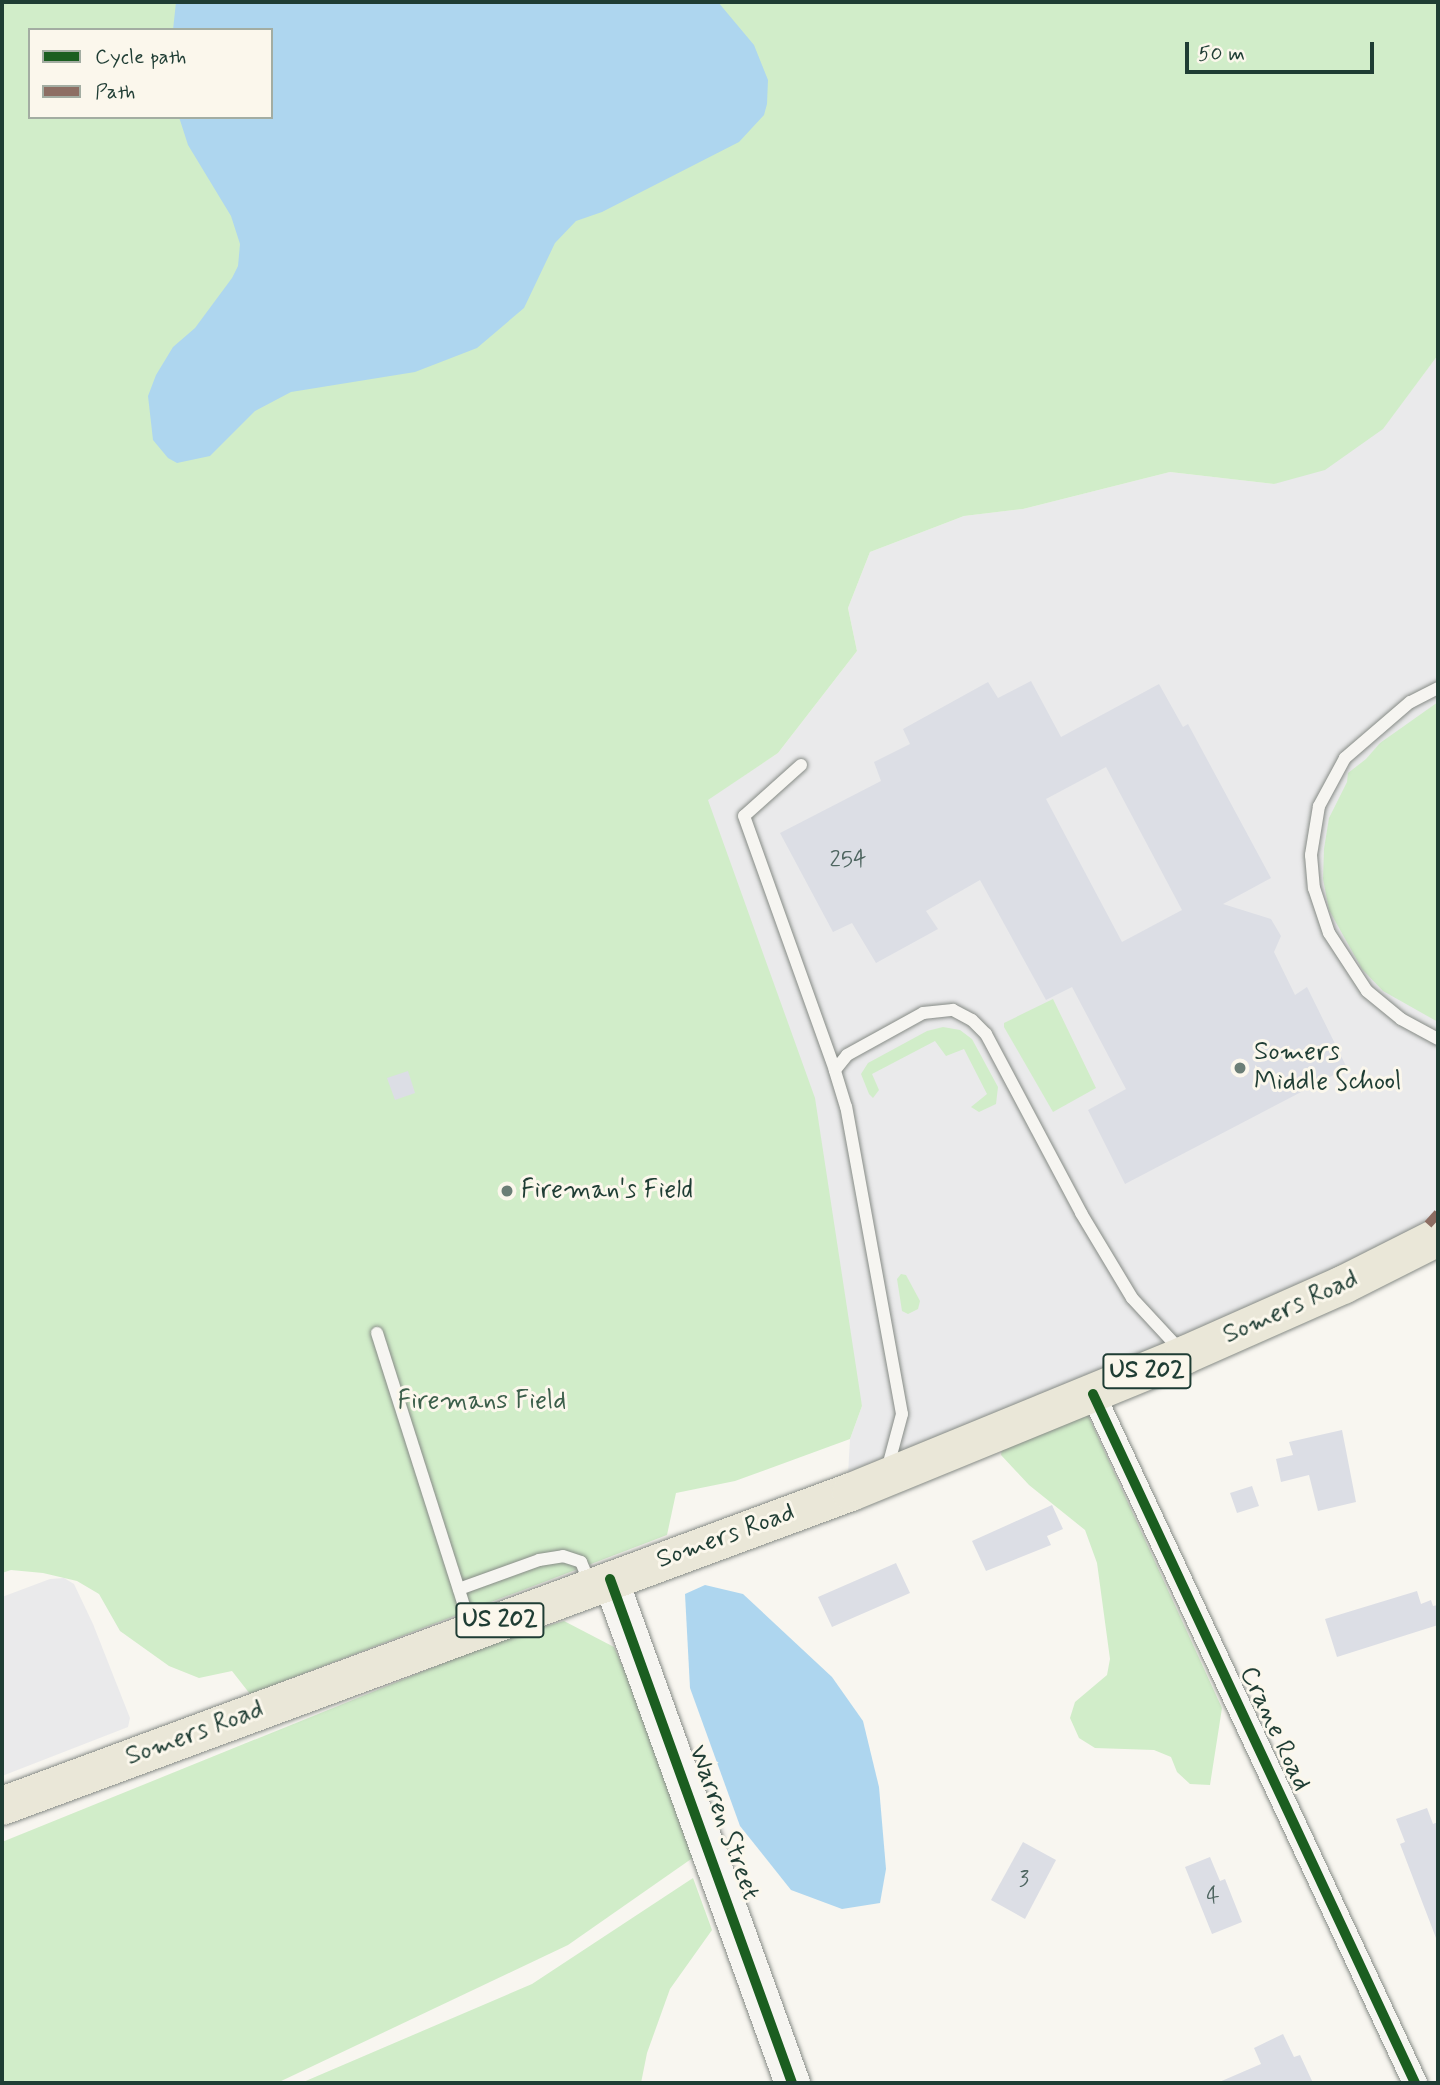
<!DOCTYPE html>
<html>
<head>
<meta charset="utf-8">
<style>
  body { margin:0 }
  #map { position:relative; width:1440px; height:2085px; overflow:hidden; background:#f8f6f0; font-family:Mynerve,sans-serif }
  div>[style] { position:absolute }
  .built>* { inset:0; background:#eaeaeb }
  .green>* { inset:0; background:#d1edc9 }
  .water>* { inset:0; background:#aed6ef }
  .building>* { inset:0; background:#dcdee5 }
  .roads { filter:drop-shadow(0 0 2px #868b86) drop-shadow(0 0 2px #868b86) }
  .lane>* { height:12px; margin:-6px; padding:0 6px; transform-origin:6px; border-radius:6px; background:#f6f5f1 }
  .street>* { height:24px; margin:-12px; padding:0 12px; transform-origin:12px; border-radius:12px; background:#f6f5f1 }
  .secondary>* { height:35px; margin:-17.5px; padding:0 17.5px; transform-origin:17.5px; border-radius:17.5px; background:#f6f5f1 }
  .primary>* { height:38px; margin:-19px; padding:0 19px; transform-origin:19px; border-radius:19px; background:#eae7d8 }
  .quiet>* { height:9px; margin-top:-4.5px; transform-origin:0; background:repeating-linear-gradient(90deg,#8d6e63 0 18px,transparent 0 27px) }
  .cycleway>* { height:10px; margin:-5px; padding:0 5px; transform-origin:5px; border-radius:5px; background:#1b5e20 }
  .dots>* { width:19px; height:19px; translate:-50% -50%; box-sizing:border-box; border:4px solid #fbf7ec; border-radius:50% }
  span { translate:-50% -50%; white-space:nowrap; text-align:center; line-height:1.15; -webkit-text-stroke:6px #fbf7ec; paint-order:stroke }
  .number-label { font-size:23px; color:#4e6560 }
  .number-label span { -webkit-text-stroke-width:0 }
  .shield-label span { padding:2px 5px; background:#fbf7ec; border:2px solid; border-radius:5px; -webkit-text-stroke-width:0 }
  .shield-label { font-size:24px; color:#1f3d34; font-weight:700 }
  .poi-label { font-size:26px; color:#1f3d34 }
  .left { translate:0 -50%; text-align:left }
  .street-label { font-size:26px; color:#1f3d34 }
  .park-label { font-size:26px; color:#3c5f4b }
  .frame { position:absolute; inset:0; border:4px solid #1f3d34; pointer-events:none }
  .legend { position:absolute; left:28px; top:28px; width:245px; height:91px; box-sizing:border-box; background:#fbf7ec; border:2px solid #a3ada2; margin:0; padding:9px 12px; list-style:none; font-size:21px; color:#1f3d34 }
  .legend li { display:flex; align-items:center; gap:14px; height:35px }
  .legend b { width:35px; border:2px solid #a3ada2 }
  .scale { position:absolute; left:1185px; top:42px; width:189px; height:32px; box-sizing:border-box; border:4px solid #1f3d34; border-top:0; padding-left:9px; font-size:21px; line-height:24px; white-space:nowrap; color:#1f3d34; -webkit-text-stroke:5px #fbf7ec; paint-order:stroke }
</style>
</head>
<body>
<div id="map">
  <div class="built">
    <div style="clip-path:polygon(1438px 355px,1438px 1219px,1363px 1262px,848px 1474px,850px 1439px,862px 1406px,707px 800px,778px 753px,857px 651px,848px 608px,870px 552px,964px 516px,1023px 509px,1170px 472px,1274px 484px,1383px 428px)"></div>
    <div style="clip-path:polygon(64px 1578px,74px 1584px,93px 1624px,130px 1718px,128px 1727px,2px 1776px,2px 1597px,50px 1579px)"></div>
  </div>
  <div class="green">
    <div style="clip-path:polygon(evenodd,2px 2px,1438px 2px,1438px 355px,1383px 429px,1325px 470px,1274px 484px,1170px 472px,1023px 509px,964px 516px,870px 552px,848px 608px,857px 651px,778px 753px,708px 800px,815px 1098px,862px 1406px,850px 1439px,735px 1481px,676px 1493px,667px 1535px,250px 1694px,232px 1671px,199px 1678px,169px 1666px,120px 1631px,99px 1594px,77px 1581px,43px 1573px,11px 1570px,2px 1573px,2px 2px,30px 30px,271px 30px,271px 117px,30px 117px,30px 30px)"></div>
    <div style="clip-path:polygon(1438px 702px,1438px 1022px,1383px 991px,1362px 969px,1329px 910px,1323px 879px,1324px 849px,1329px 818px,1347px 782px,1348px 773px,1366px 759px,1380px 743px)"></div>
    <div style="clip-path:polygon(1053px 999px,1096px 1088px,1053px 1112px,1004px 1027px,1004px 1023px)"></div>
    <div style="clip-path:polygon(943px 1027px,960px 1030px,972px 1039px,998px 1087px,996px 1104px,979px 1112px,971px 1107px,987px 1094px,964px 1049px,946px 1056px,935px 1041px,872px 1074px,879px 1090px,873px 1098px,869px 1094px,861px 1074px,868px 1063px,927px 1031px)"></div>
    <div style="clip-path:polygon(901px 1274px,906px 1275px,920px 1301px,918px 1309px,908px 1314px,902px 1311px,897px 1279px)"></div>
    <div style="clip-path:polygon(1086px 1411px,1222px 1708px,1210px 1785px,1190px 1784px,1177px 1772px,1171px 1757px,1154px 1750px,1095px 1748px,1079px 1738px,1070px 1718px,1075px 1702px,1107px 1675px,1110px 1659px,1097px 1563px,1085px 1530px,1029px 1485px,1001px 1455px,1004px 1438px)"></div>
    <div style="clip-path:polygon(564px 1621px,614px 1647px,632px 1687px,694px 1857px,568px 1945px,277px 2083px,2px 2083px,2px 1842px,508px 1637px)"></div>
    <div style="clip-path:polygon(693px 1878px,712px 1930px,670px 1989px,647px 2053px,641px 2083px,301px 2083px,532px 1984px)"></div>
  </div>
  <div class="water">
    <div style="clip-path:polygon(176px 2px,718px 2px,754px 45px,768px 80px,767px 104px,764px 115px,739px 142px,602px 212px,576px 221px,555px 243px,524px 308px,477px 348px,415px 372px,291px 392px,255px 411px,210px 456px,177px 463px,168px 458px,153px 440px,148px 396px,156px 375px,173px 347px,195px 328px,232px 278px,238px 266px,240px 244px,231px 216px,188px 145px,179px 117px,271px 117px,271px 30px,173px 30px)"></div>
    <div style="clip-path:polygon(705px 1585px,743px 1594px,832px 1677px,863px 1721px,879px 1787px,886px 1869px,880px 1903px,842px 1909px,791px 1890px,740px 1826px,690px 1688px,685px 1594px)"></div>
  </div>
  <div class="building">
    <div style="clip-path:polygon(evenodd,1031px 681px,1061px 737px,1159px 684px,1183px 727px,1188px 724px,1271px 878px,1223px 904px,1271px 919px,1281px 936px,1274px 952px,1295px 995px,1307px 987px,1347px 1068px,1125px 1184px,1088px 1110px,1126px 1089px,1072px 987px,1046px 1000px,980px 880px,926px 911px,938px 929px,876px 963px,852px 923px,833px 932px,780px 833px,881px 781px,874px 762px,910px 744px,903px 729px,988px 682px,998px 698px,1031px 681px,1106px 767px,1182px 910px,1122px 942px,1046px 799px,1106px 767px)"></div>
    <div style="clip-path:polygon(408px 1071px,415px 1093px,395px 1100px,387px 1078px)"></div>
    <div style="clip-path:polygon(1342px 1430px,1356px 1502px,1318px 1511px,1309px 1475px,1281px 1482px,1276px 1459px,1293px 1455px,1289px 1442px)"></div>
    <div style="clip-path:polygon(1252px 1486px,1259px 1506px,1237px 1513px,1230px 1493px)"></div>
    <div style="clip-path:polygon(1052px 1505px,1063px 1529px,1047px 1536px,1051px 1545px,986px 1571px,972px 1541px)"></div>
    <div style="clip-path:polygon(896px 1563px,910px 1593px,832px 1627px,818px 1597px)"></div>
    <div style="clip-path:polygon(1417px 1591px,1421px 1604px,1431px 1600px,1433px 1606px,1438px 1605px,1438px 1625px,1337px 1657px,1325px 1619px)"></div>
    <div style="clip-path:polygon(1427px 1808px,1433px 1824px,1438px 1822px,1436px 1938px,1400px 1844px,1405px 1842px,1396px 1819px)"></div>
    <div style="clip-path:polygon(1023px 1842px,1056px 1860px,1025px 1919px,991px 1900px)"></div>
    <div style="clip-path:polygon(1210px 1857px,1220px 1881px,1225px 1879px,1242px 1922px,1212px 1934px,1185px 1867px)"></div>
    <div style="clip-path:polygon(1283px 2034px,1294px 2057px,1300px 2055px,1313px 2083px,1217px 2083px,1261px 2064px,1254px 2048px)"></div>
  </div>
  <div class="roads">
    <div class="lane">
      <div style="left:1438px;top:688px;width:31px;rotate:153deg"></div>
      <div style="left:1410px;top:702px;width:86px;rotate:139.3deg"></div>
      <div style="left:1345px;top:758px;width:55px;rotate:118.4deg"></div>
      <div style="left:1319px;top:806px;width:50px;rotate:99.3deg"></div>
      <div style="left:1311px;top:855px;width:33px;rotate:85deg"></div>
      <div style="left:1314px;top:888px;width:47px;rotate:71.6deg"></div>
      <div style="left:1329px;top:933px;width:69px;rotate:56.8deg"></div>
      <div style="left:1367px;top:991px;width:44px;rotate:39.5deg"></div>
      <div style="left:1401px;top:1019px;width:42px;rotate:28.4deg"></div>
      <div style="left:801px;top:765px;width:76px;rotate:138.2deg"></div>
      <div style="left:744px;top:816px;width:270px;rotate:70.3deg"></div>
      <div style="left:377px;top:1333px;width:309px;rotate:72.3deg"></div>
      <div style="left:887px;top:1470px;width:58px;rotate:-75deg"></div>
      <div style="left:902px;top:1414px;width:312px;rotate:-100.3deg"></div>
      <div style="left:846px;top:1107px;width:39px;rotate:-107deg"></div>
      <div style="left:835px;top:1070px;width:19px;rotate:-51deg"></div>
      <div style="left:847px;top:1055px;width:87px;rotate:-28.9deg"></div>
      <div style="left:923px;top:1013px;width:30px;rotate:-6deg"></div>
      <div style="left:953px;top:1010px;width:21px;rotate:28deg"></div>
      <div style="left:972px;top:1020px;width:20px;rotate:45deg"></div>
      <div style="left:986px;top:1034px;width:203px;rotate:62deg"></div>
      <div style="left:1081px;top:1213px;width:99px;rotate:59deg"></div>
      <div style="left:1132px;top:1298px;width:74px;rotate:47.2deg"></div>
      <div style="left:459px;top:1589px;width:85px;rotate:-19.9deg"></div>
      <div style="left:539px;top:1560px;width:24px;rotate:-9deg"></div>
      <div style="left:563px;top:1556px;width:19px;rotate:18deg"></div>
      <div style="left:581px;top:1562px;width:26px;rotate:67deg"></div>
    </div>
    <div class="street">
      <div style="left:1093px;top:1394px;width:761px;rotate:64.95deg"></div>
    </div>
    <div class="secondary">
      <div style="left:610px;top:1579px;width:536px;rotate:70.14deg"></div>
    </div>
    <div class="primary">
      <div style="left:2px;top:1806px;width:905px;rotate:-20.3deg"></div>
      <div style="left:851px;top:1492px;width:361px;rotate:-22.3deg"></div>
      <div style="left:1185px;top:1355px;width:173px;rotate:-23.9deg"></div>
      <div style="left:1343px;top:1285px;width:106px;rotate:-26.8deg"></div>
    </div>
  </div>
  <div class="quiet">
    <div style="left:1428px;top:1224px;width:15px;rotate:-48deg"></div>
  </div>
  <div class="cycleway">
    <div style="left:1093px;top:1394px;width:761px;rotate:64.95deg"></div>
    <div style="left:610px;top:1579px;width:536px;rotate:70.14deg"></div>
  </div>
  <div class="dots">
    <div style="left:1240px;top:1068px;background:#6b7e76"></div>
    <div style="left:507px;top:1191px;background:#6b7e76"></div>
  </div>
  <div class="number-label">
    <span style="left:848px;top:860px">254</span>
    <span style="left:1024px;top:1880px">3</span>
    <span style="left:1213px;top:1896px">4</span>
  </div>
  <div class="shield-label">
    <span style="left:1147px;top:1371px">US 202</span>
    <span style="left:500px;top:1620px">US 202</span>
  </div>
  <div class="poi-label">
    <span class="left" style="left:1254px;top:1068px">Somers<br>Middle School</span>
    <span class="left" style="left:521px;top:1191px">Fireman's Field</span>
  </div>
  <div class="street-label">
    <span style="left:1291px;top:1308px;rotate:-24deg">Somers Road</span>
    <span style="left:726px;top:1537px;rotate:-20deg">Somers Road</span>
    <span style="left:1274px;top:1729px;rotate:65deg">Crane Road</span>
    <span style="left:195px;top:1734px;rotate:-20deg">Somers Road</span>
    <span style="left:723px;top:1823px;rotate:70deg">Warren Street</span>
  </div>
  <div class="park-label">
    <span style="left:482px;top:1402px">Firemans Field</span>
  </div>
  <div class="frame"></div>
  <ul class="legend">
  <li><b style="height:9px;background:#1b5e20"></b>Cycle path</li>
  <li><b style="height:9px;background:#8d6e63"></b>Path</li>
  </ul>
  <div class="scale">50 m</div>
</div>
</body>
</html>
